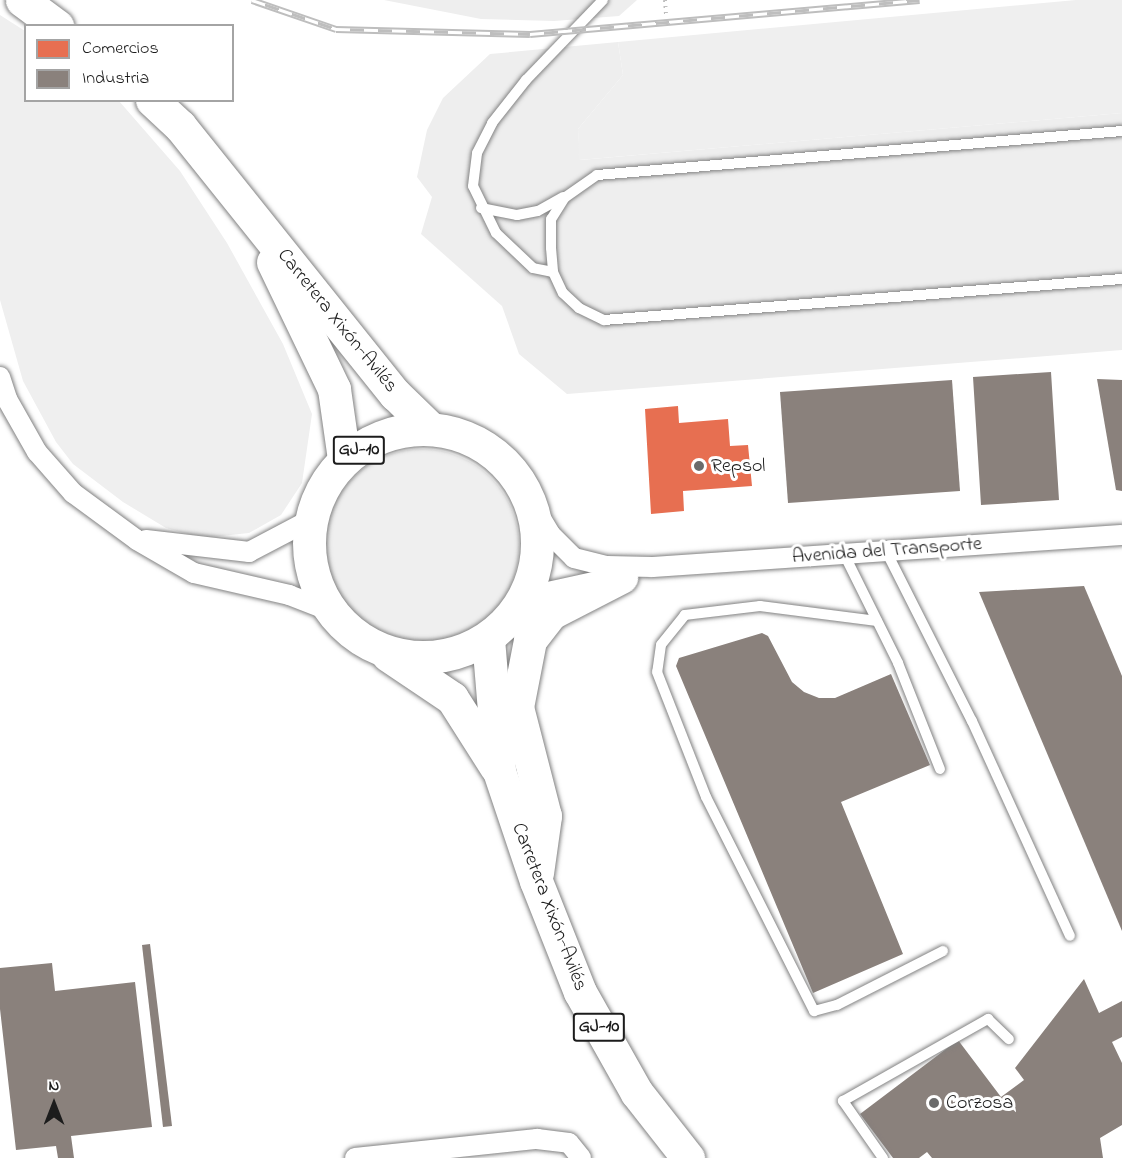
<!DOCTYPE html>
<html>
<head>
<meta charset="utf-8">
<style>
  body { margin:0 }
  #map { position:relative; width:1122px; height:1158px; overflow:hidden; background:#fff; font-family:"Indie Flower",sans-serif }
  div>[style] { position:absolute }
  .built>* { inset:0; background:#eee }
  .green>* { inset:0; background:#efefef }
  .round { border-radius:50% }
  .shops>* { inset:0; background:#e76f51 }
  .industry>* { inset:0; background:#8a817c }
  .path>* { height:4px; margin-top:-2px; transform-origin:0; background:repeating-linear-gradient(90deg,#bebebe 0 1.5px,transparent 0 6px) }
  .roads { filter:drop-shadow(0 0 2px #828282) drop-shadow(0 0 2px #828282) }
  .service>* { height:10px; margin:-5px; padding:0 5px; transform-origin:5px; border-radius:5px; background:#fff }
  .minor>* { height:20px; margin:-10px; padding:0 10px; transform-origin:10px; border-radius:10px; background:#fff }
  .trunk>* { height:33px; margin:-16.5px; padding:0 16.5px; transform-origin:16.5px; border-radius:16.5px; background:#fff }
  .trunk>.ring { margin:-16.5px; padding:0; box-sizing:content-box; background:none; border:33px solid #fff; border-radius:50% }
  .rail>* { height:7px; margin-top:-3.5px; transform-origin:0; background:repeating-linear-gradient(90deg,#fff 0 14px,#bebebe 0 28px); box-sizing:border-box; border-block:2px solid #bebebe }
  .dots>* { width:16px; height:16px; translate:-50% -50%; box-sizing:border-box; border:3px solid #fff; border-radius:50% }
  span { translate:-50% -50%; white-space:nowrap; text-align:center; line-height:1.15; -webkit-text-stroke:6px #fff; paint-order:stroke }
  .shield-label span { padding:2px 4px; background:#fff; border:2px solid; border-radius:4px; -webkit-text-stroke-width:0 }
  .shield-label { font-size:18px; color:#1c1c1c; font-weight:700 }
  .street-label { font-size:20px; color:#1c1c1c }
  .poi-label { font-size:20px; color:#1c1c1c }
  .left { translate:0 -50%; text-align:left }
  .legend { position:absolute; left:24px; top:24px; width:210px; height:78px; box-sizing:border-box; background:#fff; border:2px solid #a4a4a4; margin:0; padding:8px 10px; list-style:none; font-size:18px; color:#1c1c1c }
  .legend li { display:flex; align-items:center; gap:12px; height:30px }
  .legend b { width:30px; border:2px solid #a4a4a4 }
  .north { position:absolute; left:24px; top:1074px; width:60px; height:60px; -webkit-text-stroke:4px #fff; paint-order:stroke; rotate:0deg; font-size:16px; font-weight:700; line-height:24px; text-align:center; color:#1c1c1c }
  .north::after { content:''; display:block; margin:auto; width:21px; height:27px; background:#1c1c1c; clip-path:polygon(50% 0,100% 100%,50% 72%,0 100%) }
</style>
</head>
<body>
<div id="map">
  <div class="built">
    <div style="clip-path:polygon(384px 0,637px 0,619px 16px,554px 21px,481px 19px)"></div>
    <div style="clip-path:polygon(618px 42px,623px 75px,578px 129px,580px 160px,1122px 113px,1122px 350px,567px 394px,519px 354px,502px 306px,421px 234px,432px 197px,417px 177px,427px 130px,443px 98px,490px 54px)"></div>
  </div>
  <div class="green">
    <div style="clip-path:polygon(1076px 0,1122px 0,1122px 113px,579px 160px,578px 129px,623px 75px,618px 42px)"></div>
    <div style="clip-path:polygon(0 15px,25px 31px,26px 100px,119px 101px,180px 171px,227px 243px,283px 344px,312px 414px,302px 483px,281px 515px,249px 533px,203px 538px,166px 528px,123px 502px,73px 464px,56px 442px,23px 381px,0 300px)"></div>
    <div class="round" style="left:325px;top:449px;width:194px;height:194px"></div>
  </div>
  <div class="shops">
    <div style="clip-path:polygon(678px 406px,679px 423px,728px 419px,730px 446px,748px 445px,752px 486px,683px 491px,684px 511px,651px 514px,645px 409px)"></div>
  </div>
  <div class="industry">
    <div style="clip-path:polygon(1051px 372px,1059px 500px,981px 505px,973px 377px)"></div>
    <div style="clip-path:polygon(1097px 379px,1122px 380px,1122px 491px,1116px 490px)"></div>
    <div style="clip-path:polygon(952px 380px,960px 491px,788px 503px,780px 392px)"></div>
    <div style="clip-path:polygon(1084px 586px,1122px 676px,1122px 931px,979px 592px)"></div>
    <div style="clip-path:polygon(762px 633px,768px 636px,792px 682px,804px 692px,819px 698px,835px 698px,891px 674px,930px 765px,841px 802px,903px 954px,813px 993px,676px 666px,679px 658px)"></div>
    <div style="clip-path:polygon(150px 944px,172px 1126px,163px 1127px,142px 945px)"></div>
    <div style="clip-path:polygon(52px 963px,55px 991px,135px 982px,152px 1127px,71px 1136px,74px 1158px,58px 1158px,56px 1146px,16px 1150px,0 1009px,0 968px)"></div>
    <div style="clip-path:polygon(1084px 979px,1099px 1013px,1122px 1001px,1122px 1037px,1112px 1042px,1122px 1063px,1122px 1125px,1100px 1138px,1103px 1158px,932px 1158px,927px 1152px,919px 1158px,893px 1158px,860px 1114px,958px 1040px,1001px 1097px,1024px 1080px,1015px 1068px)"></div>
  </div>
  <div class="path">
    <div style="left:665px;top:0;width:15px;rotate:86deg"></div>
  </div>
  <div class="roads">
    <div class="service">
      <div style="left:1122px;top:131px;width:527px;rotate:175.21deg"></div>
      <div style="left:597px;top:175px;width:39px;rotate:145deg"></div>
      <div style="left:565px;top:197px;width:26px;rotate:122deg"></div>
      <div style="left:551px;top:219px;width:29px;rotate:90deg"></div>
      <div style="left:551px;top:248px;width:24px;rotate:85deg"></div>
      <div style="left:553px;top:272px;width:23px;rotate:65deg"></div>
      <div style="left:563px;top:293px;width:22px;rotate:43deg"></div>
      <div style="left:579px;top:308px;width:28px;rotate:26deg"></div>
      <div style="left:604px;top:320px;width:520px;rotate:-4.53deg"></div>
      <div style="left:481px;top:208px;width:37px;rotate:11deg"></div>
      <div style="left:517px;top:215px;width:21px;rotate:-11deg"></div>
      <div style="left:538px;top:211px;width:29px;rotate:-29deg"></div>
      <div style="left:553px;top:272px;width:20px;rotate:-169deg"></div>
      <div style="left:533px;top:268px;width:51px;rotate:-136.6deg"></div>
      <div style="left:496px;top:233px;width:52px;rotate:-116.1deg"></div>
      <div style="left:473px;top:186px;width:33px;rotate:-83deg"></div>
      <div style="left:477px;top:153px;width:34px;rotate:-63deg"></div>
      <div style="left:492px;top:123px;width:55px;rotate:-51.7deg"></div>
      <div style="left:526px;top:80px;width:111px;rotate:-46.1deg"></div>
      <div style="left:886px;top:551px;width:191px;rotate:63.2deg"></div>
      <div style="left:972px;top:721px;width:236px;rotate:65.5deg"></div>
      <div style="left:844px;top:554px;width:122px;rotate:63.6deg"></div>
      <div style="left:898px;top:663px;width:114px;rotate:68.4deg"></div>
      <div style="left:877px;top:621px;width:118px;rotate:-172.7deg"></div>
      <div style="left:760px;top:606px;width:76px;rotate:173.2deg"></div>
      <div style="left:685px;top:615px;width:38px;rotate:129deg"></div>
      <div style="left:661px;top:645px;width:27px;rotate:98deg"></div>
      <div style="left:657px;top:672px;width:134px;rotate:68.6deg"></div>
      <div style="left:706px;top:797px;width:240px;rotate:63.2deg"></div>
      <div style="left:814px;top:1011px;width:24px;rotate:-15deg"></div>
      <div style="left:837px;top:1005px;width:119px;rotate:-27deg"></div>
      <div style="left:883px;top:1158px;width:70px;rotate:-125.1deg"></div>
      <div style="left:843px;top:1101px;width:167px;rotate:-29.5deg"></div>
      <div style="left:988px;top:1019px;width:29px;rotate:44deg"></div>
    </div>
    <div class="minor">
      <div style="left:0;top:377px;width:23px;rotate:72deg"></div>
      <div style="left:7px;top:399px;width:61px;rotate:60.5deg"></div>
      <div style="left:37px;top:452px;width:55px;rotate:48.7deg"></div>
      <div style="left:73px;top:493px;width:79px;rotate:36.3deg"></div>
      <div style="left:137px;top:540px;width:66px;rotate:30.1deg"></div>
      <div style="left:194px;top:573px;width:98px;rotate:13deg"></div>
      <div style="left:289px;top:595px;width:42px;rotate:21deg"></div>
      <div style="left:531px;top:502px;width:37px;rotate:59deg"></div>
      <div style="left:550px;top:534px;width:34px;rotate:45deg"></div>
      <div style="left:574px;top:558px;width:34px;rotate:14deg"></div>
      <div style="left:607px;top:566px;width:45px;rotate:1.3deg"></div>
      <div style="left:652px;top:567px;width:471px;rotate:-3.9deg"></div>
      <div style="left:146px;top:540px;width:104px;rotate:6.6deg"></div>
      <div style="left:249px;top:552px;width:69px;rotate:-27.7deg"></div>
      <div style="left:525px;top:597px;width:70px;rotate:-12.4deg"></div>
      <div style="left:355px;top:1158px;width:183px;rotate:-6deg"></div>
      <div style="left:537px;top:1139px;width:32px;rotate:7deg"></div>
      <div style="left:569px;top:1143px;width:19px;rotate:51deg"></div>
    </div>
    <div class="trunk">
      <div style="left:22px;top:0;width:44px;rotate:36.6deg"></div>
      <div style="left:152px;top:100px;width:38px;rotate:43deg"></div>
      <div style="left:180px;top:126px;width:344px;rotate:51.3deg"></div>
      <div style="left:395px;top:394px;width:50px;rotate:44.2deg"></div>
      <div style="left:273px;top:262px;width:141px;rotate:64.3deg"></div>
      <div style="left:334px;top:389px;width:71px;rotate:81.9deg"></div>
      <div class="ring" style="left:309px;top:429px;width:195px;height:195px"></div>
      <div style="left:488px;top:639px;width:132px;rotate:85.2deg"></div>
      <div style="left:499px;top:771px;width:116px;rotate:71.4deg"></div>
      <div style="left:536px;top:881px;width:119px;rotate:68.4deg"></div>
      <div style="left:580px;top:992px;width:116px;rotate:60.6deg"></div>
      <div style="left:637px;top:1093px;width:83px;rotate:51.9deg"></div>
      <div style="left:388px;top:655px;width:77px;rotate:33.9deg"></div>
      <div style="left:452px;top:698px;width:82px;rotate:57.5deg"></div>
      <div style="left:537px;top:873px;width:58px;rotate:-82deg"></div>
      <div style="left:545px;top:816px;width:113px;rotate:-104.4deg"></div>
      <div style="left:517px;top:707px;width:68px;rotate:-79deg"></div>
      <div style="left:530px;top:640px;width:34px;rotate:-52deg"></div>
      <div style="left:551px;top:613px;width:79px;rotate:-27.2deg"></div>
    </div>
  </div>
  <div class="rail">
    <div style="left:252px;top:0;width:89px;rotate:19deg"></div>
    <div style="left:336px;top:29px;width:194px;rotate:1.5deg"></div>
    <div style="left:530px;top:34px;width:391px;rotate:-5deg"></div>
  </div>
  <div class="dots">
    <div style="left:699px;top:466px;background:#6b6b6b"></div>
    <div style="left:934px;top:1103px;background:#6b6b6b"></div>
  </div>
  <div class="shield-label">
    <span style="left:359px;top:450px">GJ-10</span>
    <span style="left:599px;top:1027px">GJ-10</span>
  </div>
  <div class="street-label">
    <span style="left:337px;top:321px;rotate:51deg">Carretera Xixón-Avilés</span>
    <span style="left:887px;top:551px;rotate:-4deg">Avenida del Transporte</span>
    <span style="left:549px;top:907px;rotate:69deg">Carretera Xixón-Avilés</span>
  </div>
  <div class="poi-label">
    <span class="left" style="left:711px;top:466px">Repsol</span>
    <span class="left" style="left:946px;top:1103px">Corzosa</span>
  </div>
  <ul class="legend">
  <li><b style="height:16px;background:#e76f51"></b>Comercios</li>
  <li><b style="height:16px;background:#8a817c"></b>Industria</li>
  </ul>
  <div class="north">N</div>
</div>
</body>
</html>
